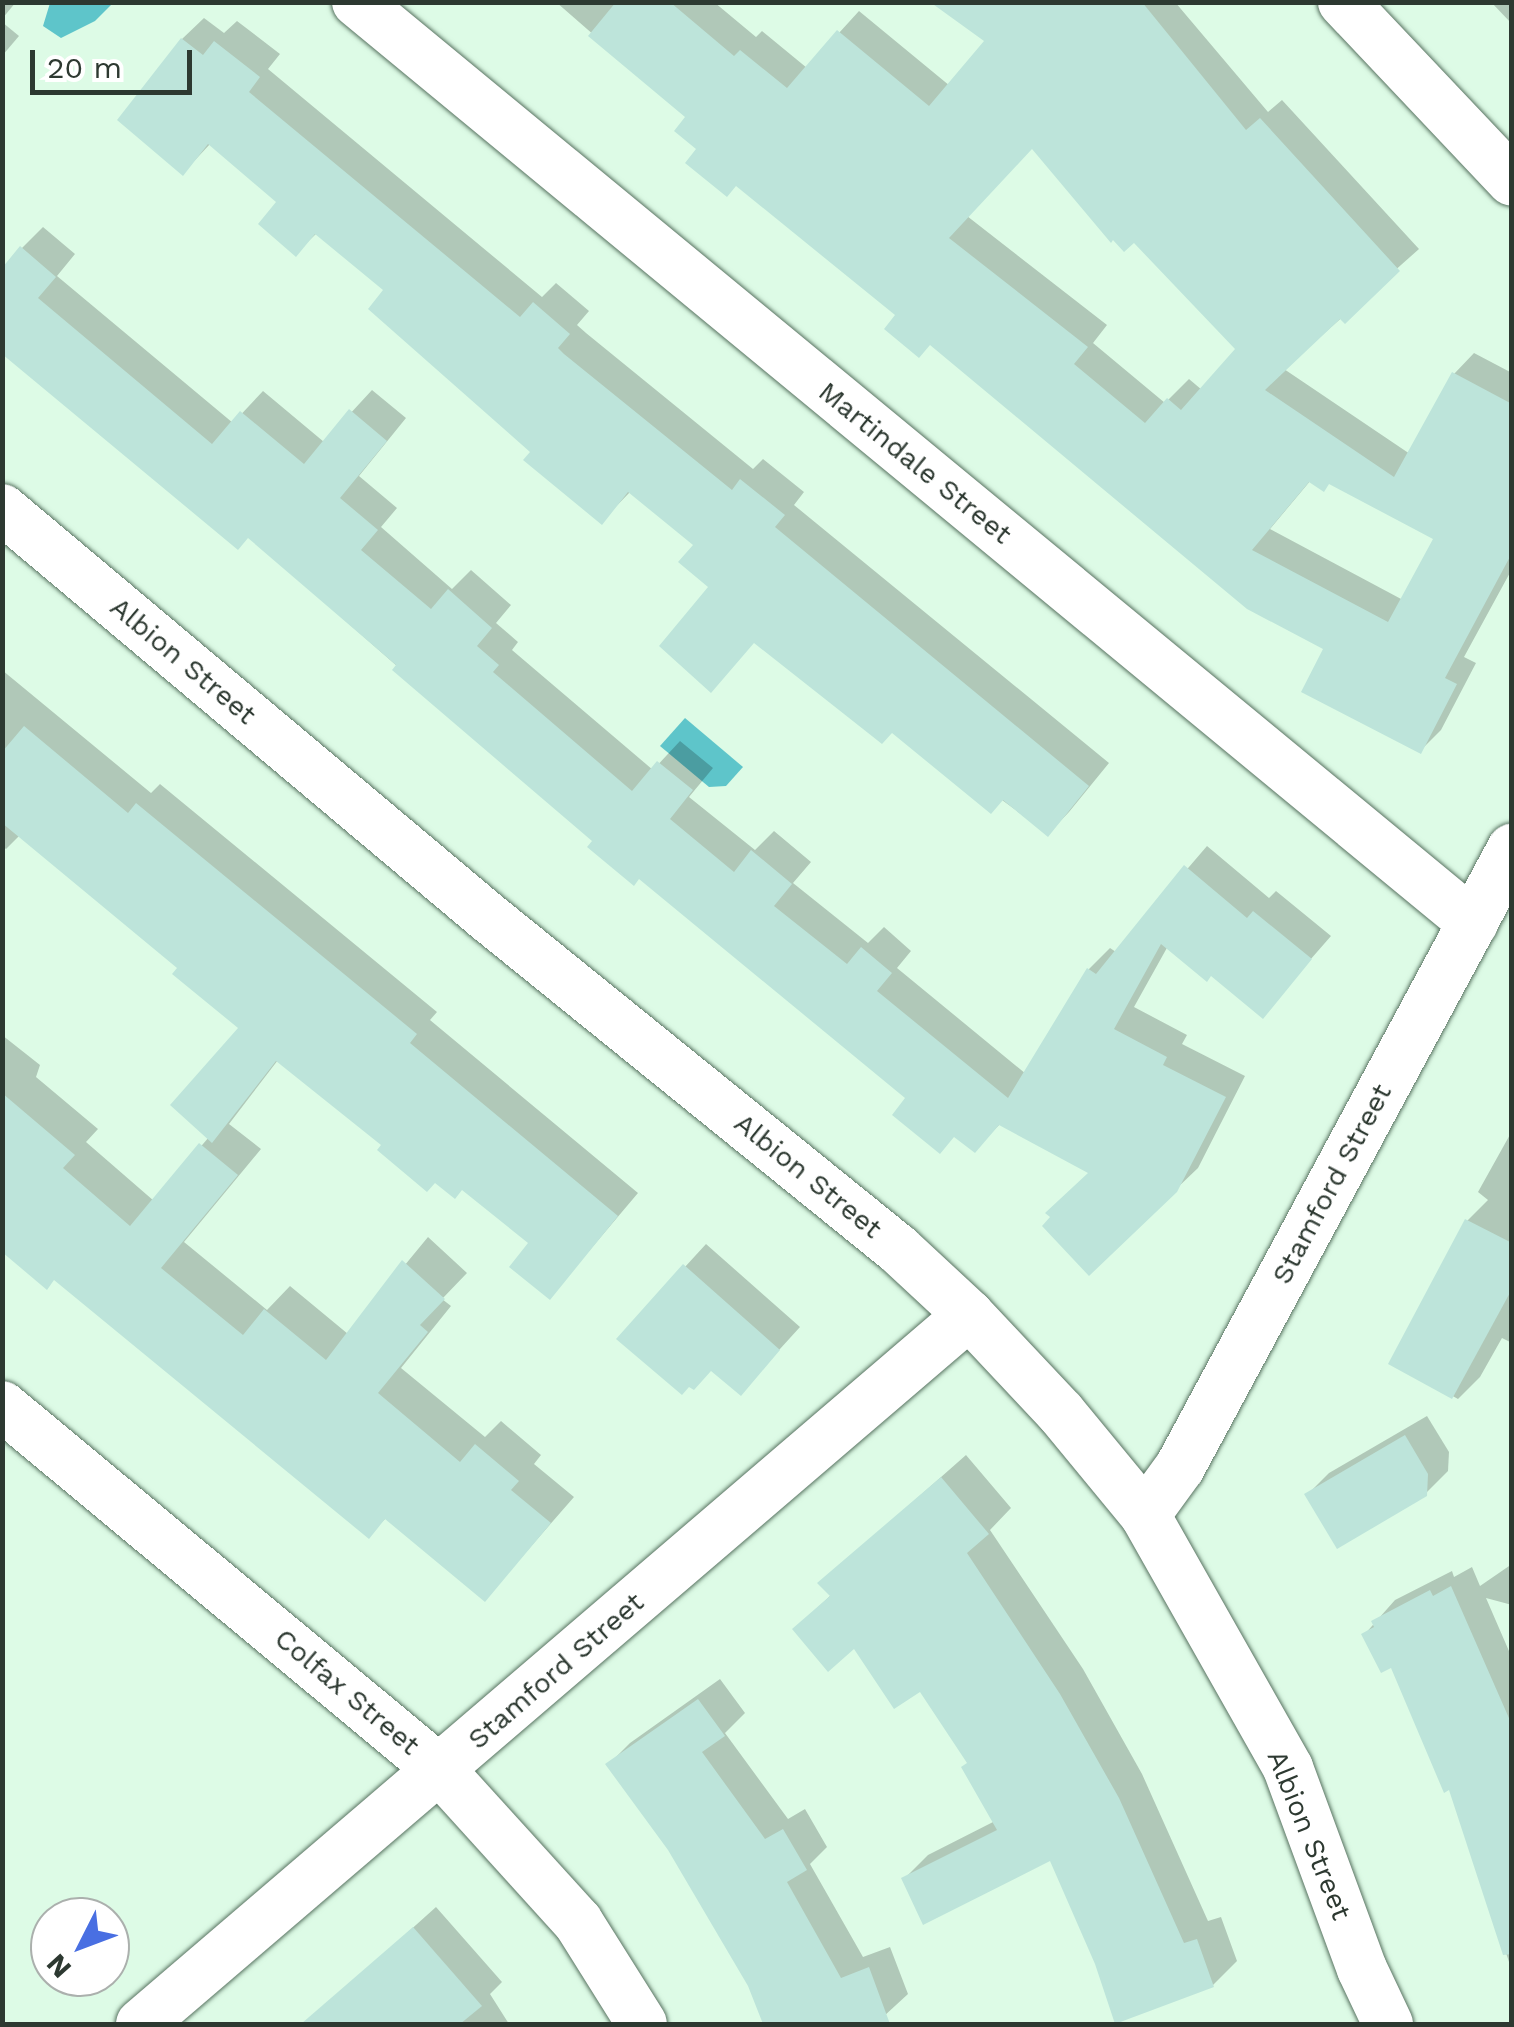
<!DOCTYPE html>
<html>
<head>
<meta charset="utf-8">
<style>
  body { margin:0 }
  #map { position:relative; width:1514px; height:2027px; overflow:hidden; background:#ddfbe6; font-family:"Work Sans",sans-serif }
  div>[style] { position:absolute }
  .water>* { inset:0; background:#5ec5ca }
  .shadow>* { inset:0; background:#0003 }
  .building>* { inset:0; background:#bde4da }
  .roads { filter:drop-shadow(0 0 2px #587361) drop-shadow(0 0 2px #587361) }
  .street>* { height:50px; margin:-25px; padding:0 25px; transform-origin:25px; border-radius:25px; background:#fff }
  span { translate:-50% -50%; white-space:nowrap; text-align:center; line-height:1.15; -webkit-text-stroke:8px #fff; paint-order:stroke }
  .street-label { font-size:28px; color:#2d3931 }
  .frame { position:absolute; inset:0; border:5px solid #2d3931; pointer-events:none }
  .north { position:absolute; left:30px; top:1897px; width:100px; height:100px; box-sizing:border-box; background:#fff; border:2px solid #abb0ad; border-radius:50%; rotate:228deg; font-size:28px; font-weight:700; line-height:40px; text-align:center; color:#2d3931 }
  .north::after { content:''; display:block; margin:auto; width:35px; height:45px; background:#496fe2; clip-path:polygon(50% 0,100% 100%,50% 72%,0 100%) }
  .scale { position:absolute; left:30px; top:50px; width:162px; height:45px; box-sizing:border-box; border:5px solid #2d3931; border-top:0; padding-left:12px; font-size:30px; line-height:35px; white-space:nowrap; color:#2d3931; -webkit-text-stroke:8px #fff; paint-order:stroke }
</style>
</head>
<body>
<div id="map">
  <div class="water">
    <div style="clip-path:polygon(50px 3px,50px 2px,113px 3px,95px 21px,61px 38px,43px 26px)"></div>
    <div style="clip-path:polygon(685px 718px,743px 767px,726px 786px,709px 787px,660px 746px)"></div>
  </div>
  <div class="shadow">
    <div style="clip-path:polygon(2px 2px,16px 2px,2px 19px)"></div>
    <div style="clip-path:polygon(evenodd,556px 2px,714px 2px,756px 37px,762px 31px,807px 68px,859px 11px,950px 86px,988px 40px,965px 2px,1175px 2px,1268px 112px,1282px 100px,1419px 249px,1284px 369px,1410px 454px,1454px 374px,1474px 353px,1512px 373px,1512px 569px,1464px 657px,1476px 663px,1441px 730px,1420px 751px,1326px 648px,898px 315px,699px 149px,688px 117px,556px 2px,1033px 146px,1134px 240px,1238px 349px,1202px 390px,1189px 379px,1165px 403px,1093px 343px,1107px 325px,967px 216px,1033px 146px,556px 2px,1311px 480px,1330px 482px,1436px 538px,1403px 600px,1270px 529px,1311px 480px)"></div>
    <div style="clip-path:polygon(1491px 2px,1512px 2px,1512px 24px)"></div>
    <div style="clip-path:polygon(204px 18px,224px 33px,237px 21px,280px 54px,268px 69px,542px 297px,556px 283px,589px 311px,577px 325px,586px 333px,753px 469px,763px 459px,804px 492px,794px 505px,1109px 763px,1069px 812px,1048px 834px,712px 586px,696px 544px,631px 491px,602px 521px,387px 289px,317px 233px,296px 253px,280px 202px,211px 143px,183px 173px,182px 39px)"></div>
    <div style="clip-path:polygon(2px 22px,19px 36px,2px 56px)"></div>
    <div style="clip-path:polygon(43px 227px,75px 254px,57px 276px,233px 423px,263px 391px,324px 442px,372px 390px,406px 418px,359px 476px,397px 508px,381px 527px,452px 589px,471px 570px,511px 605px,496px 623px,518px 642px,512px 650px,653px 770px,680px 741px,713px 768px,689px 797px,755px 850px,774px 831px,811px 862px,793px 883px,868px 943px,884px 927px,911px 951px,897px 968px,1026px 1074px,1089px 969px,1110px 948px,1116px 952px,1207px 846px,1269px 898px,1276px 891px,1331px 936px,1262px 1015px,1212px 974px,1168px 946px,1134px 1007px,1187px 1035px,1182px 1044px,1245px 1076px,1198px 1168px,1175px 1190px,1091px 1172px,1001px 1123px,975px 1150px,909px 1098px,595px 840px,249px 536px,2px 351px,22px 248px)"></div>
    <div style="clip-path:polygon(2px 670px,151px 793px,160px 784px,437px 1012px,430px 1020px,638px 1193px,550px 1297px,532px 1242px,463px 1187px,384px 1145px,278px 1060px,229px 1124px,261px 1149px,184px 1242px,267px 1310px,290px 1286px,348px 1334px,428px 1237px,467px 1273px,442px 1299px,451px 1306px,401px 1368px,485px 1437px,501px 1421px,541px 1455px,534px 1464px,574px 1497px,485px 1599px,387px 1517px,369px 1535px,55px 1278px,2px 1249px,2px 1035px,40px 1065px,36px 1077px,98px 1129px,86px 1142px,154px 1201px,209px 1137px,242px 1028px,180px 968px,20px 835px,6px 849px,2px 846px)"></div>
    <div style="clip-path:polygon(1512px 1131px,1512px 1343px,1502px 1338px,1480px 1377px,1458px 1399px,1391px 1362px,1467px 1221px,1488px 1200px,1478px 1192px)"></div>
    <div style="clip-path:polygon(706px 1244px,800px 1327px,740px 1393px,712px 1368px,619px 1339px)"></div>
    <div style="clip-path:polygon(1427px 1416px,1449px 1452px,1448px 1471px,1425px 1494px,1307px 1495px,1329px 1473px)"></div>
    <div style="clip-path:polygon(966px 1455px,1011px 1508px,990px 1530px,1083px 1669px,1142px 1774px,1208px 1921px,1221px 1917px,1237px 1961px,1213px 1985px,1097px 1963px,1051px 1858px,904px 1879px,928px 1855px,995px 1821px,970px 1762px,921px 1689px,855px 1645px,795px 1629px,831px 1595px,821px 1583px)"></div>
    <div style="clip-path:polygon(1512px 1564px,1512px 1605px,1486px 1598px,1512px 1658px,1512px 1971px,1451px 1787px,1393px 1665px,1364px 1635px,1395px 1600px,1452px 1571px,1454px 1577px,1472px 1567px,1480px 1586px)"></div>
    <div style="clip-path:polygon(720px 1679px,745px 1713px,725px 1733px,788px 1819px,805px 1809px,827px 1847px,810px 1864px,863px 1957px,890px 1947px,908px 1994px,883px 2017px,886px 2024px,766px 2024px,750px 1985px,670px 1848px,608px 1765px,630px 1743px)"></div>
    <div style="clip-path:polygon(436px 1907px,502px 1982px,490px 1994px,509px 2024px,385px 2024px,378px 2016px,368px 2024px,346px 2024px,328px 2004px)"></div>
  </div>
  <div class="building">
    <div style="clip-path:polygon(evenodd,616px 2px,670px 2px,734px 56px,740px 50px,787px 88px,837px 30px,929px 106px,984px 41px,930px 2px,1142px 2px,1246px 130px,1260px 118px,1400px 271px,1345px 324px,1340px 319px,1265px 390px,1394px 477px,1452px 372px,1512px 404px,1512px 553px,1445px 678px,1457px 684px,1421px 754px,1301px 692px,1323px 649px,1247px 609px,930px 345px,919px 358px,884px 329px,895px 315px,736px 186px,727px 197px,685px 163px,696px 149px,674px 131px,685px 117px,588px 36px,616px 2px,1032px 149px,1111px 243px,1113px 240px,1124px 252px,1134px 243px,1235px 349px,1181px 410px,1167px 398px,1145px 423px,1074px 364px,1088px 347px,949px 238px,1032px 149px,616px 2px,1309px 482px,1324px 492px,1329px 484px,1433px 539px,1388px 622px,1252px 550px,1309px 482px)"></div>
    <div style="clip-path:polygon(181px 38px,203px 55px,214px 41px,260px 77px,249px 92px,520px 317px,533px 302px,570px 334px,558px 348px,564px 354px,732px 490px,740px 479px,785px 515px,775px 527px,1089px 786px,1048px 837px,1003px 800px,991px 814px,892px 733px,882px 744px,754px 643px,711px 693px,659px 646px,708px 587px,678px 562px,693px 545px,628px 492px,602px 525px,523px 460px,530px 452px,368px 309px,383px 290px,315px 234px,296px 257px,258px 224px,276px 202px,208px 144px,183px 176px,117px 120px)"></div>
    <div style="clip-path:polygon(20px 246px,56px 277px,38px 298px,212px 444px,240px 411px,304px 464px,349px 409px,387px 441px,340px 498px,378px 530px,361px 550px,431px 609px,448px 589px,492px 628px,477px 646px,499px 665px,493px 672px,632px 791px,657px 761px,693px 790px,670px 819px,734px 872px,751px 850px,792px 884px,774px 906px,847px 964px,861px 947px,892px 973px,877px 991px,1008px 1098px,1087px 968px,1096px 974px,1184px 865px,1247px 918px,1253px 911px,1312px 959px,1263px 1019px,1211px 976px,1207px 982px,1161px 944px,1114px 1029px,1167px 1057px,1163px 1065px,1226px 1097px,1177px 1192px,1089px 1276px,1042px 1226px,1050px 1217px,1045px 1213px,1088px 1173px,999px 1125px,975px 1153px,954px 1137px,940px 1154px,892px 1115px,905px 1098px,639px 879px,634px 886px,587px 847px,592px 841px,392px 670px,396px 665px,248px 538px,238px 550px,2px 354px,2px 268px)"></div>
    <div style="clip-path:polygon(24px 726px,128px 813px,136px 803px,417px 1034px,410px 1043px,618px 1216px,550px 1300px,509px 1267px,528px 1243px,462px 1190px,455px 1199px,435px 1183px,427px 1192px,377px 1150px,381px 1145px,276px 1061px,212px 1143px,170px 1105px,238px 1028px,172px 974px,177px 968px,2px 823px,2px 752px)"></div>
    <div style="clip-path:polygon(2px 1093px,75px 1155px,63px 1168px,130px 1226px,199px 1143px,238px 1175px,161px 1268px,243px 1335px,264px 1309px,326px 1360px,402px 1260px,445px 1299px,420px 1325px,428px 1332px,378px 1393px,460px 1462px,475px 1444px,519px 1481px,511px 1490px,551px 1523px,485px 1602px,385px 1519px,369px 1539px,54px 1280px,47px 1290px,2px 1252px)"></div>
    <div style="clip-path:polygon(1465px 1219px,1512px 1243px,1512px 1289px,1452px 1399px,1388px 1364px)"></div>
    <div style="clip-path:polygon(683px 1264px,780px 1350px,741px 1396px,711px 1371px,694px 1390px,689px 1387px,682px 1395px,616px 1339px)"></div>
    <div style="clip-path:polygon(1405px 1435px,1428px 1474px,1427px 1496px,1337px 1549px,1304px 1494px)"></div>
    <div style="clip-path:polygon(941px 1477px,989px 1534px,967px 1553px,1060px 1694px,1119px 1798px,1184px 1943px,1197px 1939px,1214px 1987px,1115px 2024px,1095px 1964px,1050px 1861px,923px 1925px,901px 1878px,997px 1830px,961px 1767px,967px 1763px,920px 1692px,894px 1709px,854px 1649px,828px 1672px,792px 1629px,830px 1596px,817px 1583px)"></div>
    <div style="clip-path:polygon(1451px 1586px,1512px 1725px,1512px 1954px,1503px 1955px,1449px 1790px,1444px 1793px,1391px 1668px,1381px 1673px,1361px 1634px,1374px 1627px,1371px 1621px,1430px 1590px,1433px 1596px)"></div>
    <div style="clip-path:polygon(698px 1699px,725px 1736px,702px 1752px,765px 1839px,783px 1829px,807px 1870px,787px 1882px,841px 1978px,869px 1967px,890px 2024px,763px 2024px,748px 1986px,668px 1850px,605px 1764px)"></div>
    <div style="clip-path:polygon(413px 1927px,482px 2006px,460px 2024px,301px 2024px)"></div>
  </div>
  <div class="roads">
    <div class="street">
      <div style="left:357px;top:2px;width:1447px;rotate:39.53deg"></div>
      <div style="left:1343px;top:2px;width:246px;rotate:46.6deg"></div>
      <div style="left:2px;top:509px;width:637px;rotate:40.04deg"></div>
      <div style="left:490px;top:919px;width:525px;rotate:38.97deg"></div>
      <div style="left:898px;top:1249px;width:97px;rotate:42.9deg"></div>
      <div style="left:969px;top:1315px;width:134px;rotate:46.8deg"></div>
      <div style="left:1061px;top:1413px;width:132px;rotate:50.5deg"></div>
      <div style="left:1145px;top:1515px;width:291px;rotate:60.5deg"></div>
      <div style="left:1288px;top:1768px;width:214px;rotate:69.8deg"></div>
      <div style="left:1362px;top:1969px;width:61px;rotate:64.7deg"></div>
      <div style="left:2px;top:1406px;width:571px;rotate:39.74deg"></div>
      <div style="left:441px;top:1771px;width:204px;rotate:47.8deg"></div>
      <div style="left:578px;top:1922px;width:120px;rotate:57.9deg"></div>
      <div style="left:1145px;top:1515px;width:59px;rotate:-53.9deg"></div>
      <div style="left:1180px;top:1467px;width:702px;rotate:-61.75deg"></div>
      <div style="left:141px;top:2024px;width:1090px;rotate:-40.57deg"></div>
    </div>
  </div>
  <div class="street-label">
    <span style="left:915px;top:463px;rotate:39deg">Martindale Street</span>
    <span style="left:183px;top:661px;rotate:40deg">Albion Street</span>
    <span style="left:808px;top:1176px;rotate:39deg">Albion Street</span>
    <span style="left:1332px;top:1184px;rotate:-62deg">Stamford Street</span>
    <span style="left:556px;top:1671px;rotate:-41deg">Stamford Street</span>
    <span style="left:347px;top:1692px;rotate:40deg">Colfax Street</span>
    <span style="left:1309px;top:1835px;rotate:68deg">Albion Street</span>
  </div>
  <div class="frame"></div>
  <div class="north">N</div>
  <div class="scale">20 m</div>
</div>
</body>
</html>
